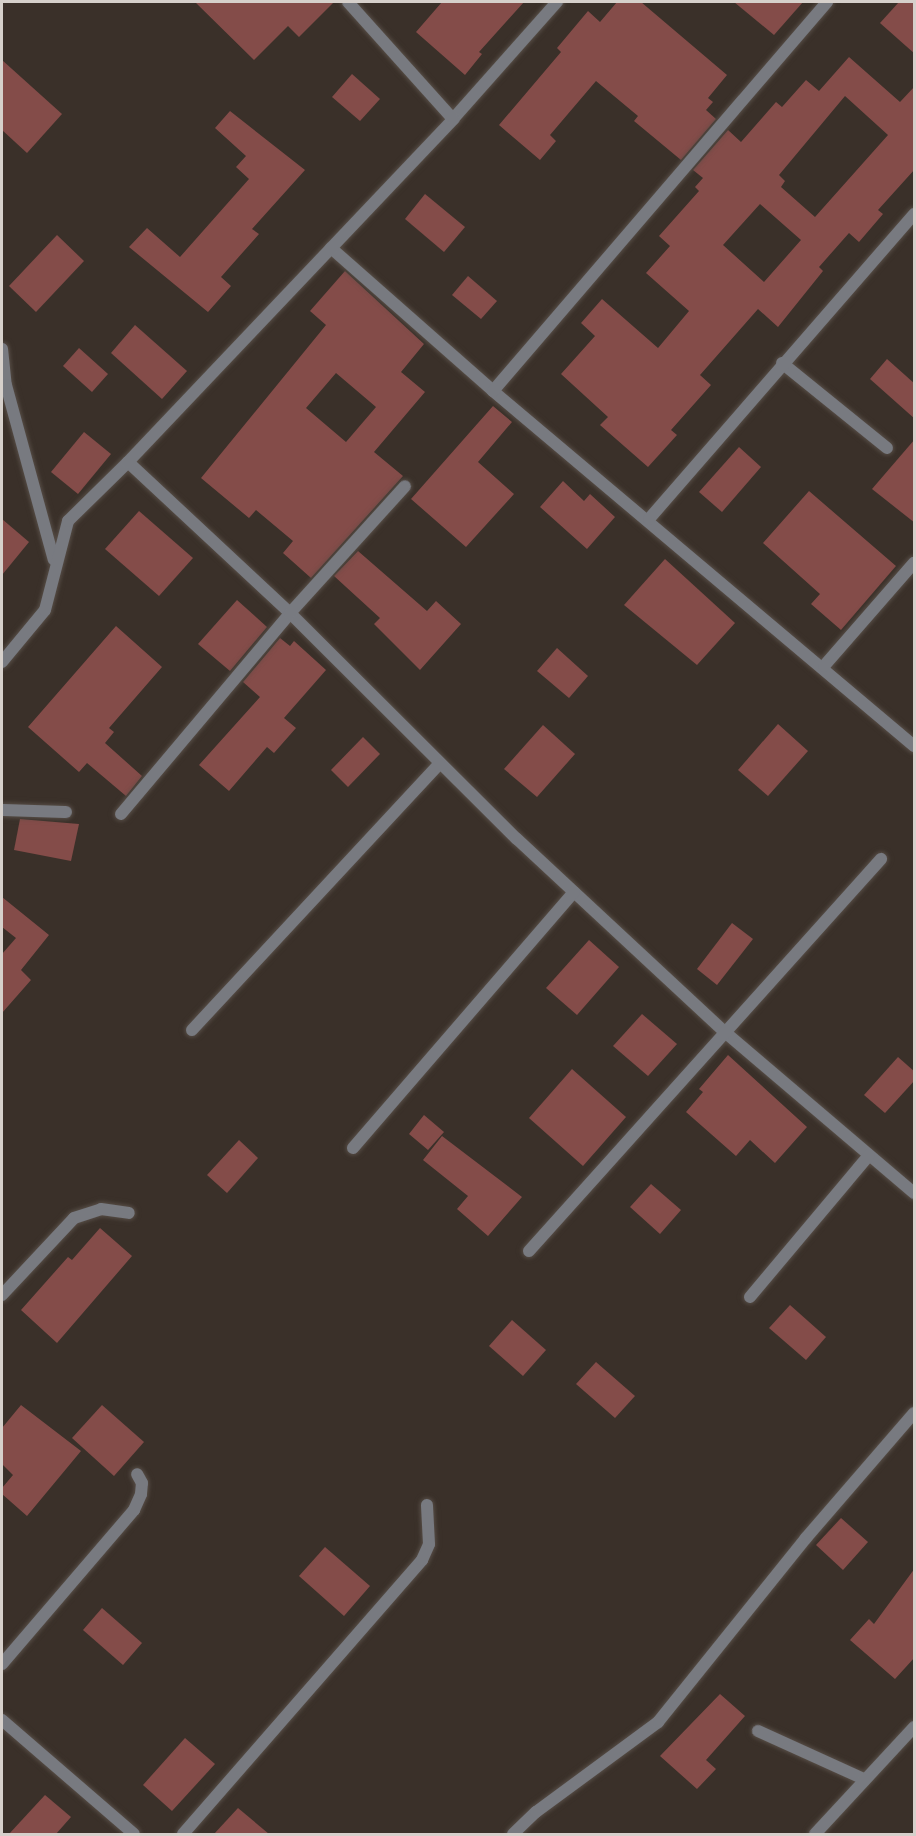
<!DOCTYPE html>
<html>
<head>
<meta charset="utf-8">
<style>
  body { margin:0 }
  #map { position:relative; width:916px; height:1836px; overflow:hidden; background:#3a3029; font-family:Poppins,sans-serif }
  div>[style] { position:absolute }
  .building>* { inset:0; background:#844c49 }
  .roads { filter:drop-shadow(0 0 2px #564d46) drop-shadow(0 0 2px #564d46) }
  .minor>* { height:12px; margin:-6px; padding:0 6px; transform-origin:6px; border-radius:6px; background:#787a80 }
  span { translate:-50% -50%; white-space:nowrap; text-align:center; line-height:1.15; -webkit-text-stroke:4.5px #1e1916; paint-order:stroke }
  .frame { position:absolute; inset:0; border:3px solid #d6d0cb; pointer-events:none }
</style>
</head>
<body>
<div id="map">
  <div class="building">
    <div style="clip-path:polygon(195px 2px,334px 2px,299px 37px,288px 26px,254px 60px)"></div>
    <div style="clip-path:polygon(442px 2px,524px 2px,479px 52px,482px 54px,465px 75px,416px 32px)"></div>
    <div style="clip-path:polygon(617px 2px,641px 2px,727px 75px,708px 98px,713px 102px,706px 110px,716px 119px,681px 160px,634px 121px,638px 116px,596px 81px,550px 135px,556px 141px,540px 160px,499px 125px,561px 52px,557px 48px,588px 11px,600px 22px)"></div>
    <div style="clip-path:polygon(734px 2px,803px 2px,774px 35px)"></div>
    <div style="clip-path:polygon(899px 2px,915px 2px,915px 54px,880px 23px)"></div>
    <div style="clip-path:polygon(evenodd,849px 57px,900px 102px,915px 86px,915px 169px,878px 210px,883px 214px,859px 242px,849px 233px,819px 267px,823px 271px,778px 327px,758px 309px,700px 375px,711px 385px,671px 430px,677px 435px,648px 467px,600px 425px,608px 417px,561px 374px,595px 336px,581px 323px,602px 299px,658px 348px,689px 311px,646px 273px,670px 246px,659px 236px,699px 191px,695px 187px,703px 178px,693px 170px,728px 130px,741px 142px,776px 102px,782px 107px,806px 80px,819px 91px,849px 57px,845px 96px,888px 135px,815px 217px,781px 187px,785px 181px,779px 175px,845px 96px,849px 57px,760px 204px,801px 240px,764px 282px,723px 245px,760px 204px)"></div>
    <div style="clip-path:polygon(2px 60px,62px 114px,27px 153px,2px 130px)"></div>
    <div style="clip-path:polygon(352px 74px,380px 99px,360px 121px,332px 97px)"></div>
    <div style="clip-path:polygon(230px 111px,305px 170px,252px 229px,259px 234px,221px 277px,231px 286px,208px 312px,129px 247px,147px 228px,180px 257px,249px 179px,236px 167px,246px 156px,215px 128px)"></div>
    <div style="clip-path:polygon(425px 194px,465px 227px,444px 252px,405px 219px)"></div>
    <div style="clip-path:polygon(57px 235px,84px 261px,36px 312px,9px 286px)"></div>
    <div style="clip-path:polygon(evenodd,345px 271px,424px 344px,401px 372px,425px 392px,374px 452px,403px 476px,311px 578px,283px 553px,293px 541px,256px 510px,249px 518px,201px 478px,326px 325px,310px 311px,345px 271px,336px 373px,376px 407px,346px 442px,306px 408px,336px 373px)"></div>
    <div style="clip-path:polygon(468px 276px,497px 301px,481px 319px,452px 295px)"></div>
    <div style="clip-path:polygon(135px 325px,187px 371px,162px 399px,111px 353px)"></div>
    <div style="clip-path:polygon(79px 348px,108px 374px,92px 392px,63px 366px)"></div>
    <div style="clip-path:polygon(887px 359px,915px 384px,915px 419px,870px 379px)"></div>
    <div style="clip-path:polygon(493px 406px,512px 422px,478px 462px,514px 494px,466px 547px,411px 499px)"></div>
    <div style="clip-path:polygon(84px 432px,111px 454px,78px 494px,51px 472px)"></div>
    <div style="clip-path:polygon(915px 439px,915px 523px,872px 489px)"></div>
    <div style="clip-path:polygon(739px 447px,761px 467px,722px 512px,699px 492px)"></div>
    <div style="clip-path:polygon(563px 481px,584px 501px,590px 494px,615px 517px,587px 549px,540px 507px)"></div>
    <div style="clip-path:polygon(809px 491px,896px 566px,841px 630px,811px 604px,820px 594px,763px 543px)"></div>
    <div style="clip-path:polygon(139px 511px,193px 558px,159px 596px,105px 549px)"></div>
    <div style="clip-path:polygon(2px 519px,29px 542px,2px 575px)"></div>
    <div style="clip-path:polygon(358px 551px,427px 611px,436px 601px,461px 624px,420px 670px,374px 624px,380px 618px,334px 576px)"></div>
    <div style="clip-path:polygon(665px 559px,735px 623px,697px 665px,624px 605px)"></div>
    <div style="clip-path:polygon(237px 600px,267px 627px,230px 671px,198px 644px)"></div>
    <div style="clip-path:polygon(116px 626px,162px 667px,109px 728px,114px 732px,105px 743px,142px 776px,126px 796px,87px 763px,79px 772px,28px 727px)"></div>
    <div style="clip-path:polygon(280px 638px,290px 646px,294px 641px,326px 670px,284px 718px,296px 728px,274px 753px,267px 747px,229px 791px,199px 765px,260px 697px,243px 682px)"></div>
    <div style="clip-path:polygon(557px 648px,588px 676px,569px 698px,537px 671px)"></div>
    <div style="clip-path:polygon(778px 724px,808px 751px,768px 796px,738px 770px)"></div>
    <div style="clip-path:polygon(543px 725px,575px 754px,537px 797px,504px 769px)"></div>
    <div style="clip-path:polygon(363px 737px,380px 754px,348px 787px,331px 770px)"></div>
    <div style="clip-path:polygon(20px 819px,79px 824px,71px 861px,14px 850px)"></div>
    <div style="clip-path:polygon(2px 897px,49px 935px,21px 970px,31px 980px,2px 1013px,2px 954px,16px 938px,2px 927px)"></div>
    <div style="clip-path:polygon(732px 923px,753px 939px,717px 985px,697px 969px)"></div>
    <div style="clip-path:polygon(589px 940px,619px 967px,577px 1015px,546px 988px)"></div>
    <div style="clip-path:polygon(642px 1014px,677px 1044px,648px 1076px,613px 1046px)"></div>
    <div style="clip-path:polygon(728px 1055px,807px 1127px,775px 1163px,750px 1140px,736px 1156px,686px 1112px,703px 1092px,699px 1089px)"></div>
    <div style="clip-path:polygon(898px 1057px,915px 1072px,915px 1080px,885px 1113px,864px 1095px)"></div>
    <div style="clip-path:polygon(572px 1069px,626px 1117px,583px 1166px,529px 1118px)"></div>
    <div style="clip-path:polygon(424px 1115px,444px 1132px,428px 1150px,409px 1134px)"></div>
    <div style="clip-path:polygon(442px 1136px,522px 1197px,488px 1236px,457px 1209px,468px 1196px,423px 1160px)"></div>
    <div style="clip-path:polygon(239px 1140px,258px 1158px,227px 1193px,207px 1175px)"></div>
    <div style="clip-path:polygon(651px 1184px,681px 1210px,660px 1234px,630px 1207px)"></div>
    <div style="clip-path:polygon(100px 1228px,132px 1256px,57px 1343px,21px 1310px,68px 1257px,72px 1260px)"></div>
    <div style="clip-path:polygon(790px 1305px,826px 1337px,806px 1360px,769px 1328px)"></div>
    <div style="clip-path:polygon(512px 1320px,546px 1350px,523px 1376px,489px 1346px)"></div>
    <div style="clip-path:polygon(596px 1362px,635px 1396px,615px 1418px,576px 1384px)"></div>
    <div style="clip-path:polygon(21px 1405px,81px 1451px,27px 1516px,2px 1494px,2px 1488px,13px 1475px,2px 1464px,2px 1428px)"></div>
    <div style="clip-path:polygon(102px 1405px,144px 1442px,114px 1476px,72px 1438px)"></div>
    <div style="clip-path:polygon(841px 1518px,868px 1542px,843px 1570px,816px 1545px)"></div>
    <div style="clip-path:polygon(325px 1547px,370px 1586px,344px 1616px,299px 1576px)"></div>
    <div style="clip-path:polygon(915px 1568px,915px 1657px,895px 1679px,850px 1640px,869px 1619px,874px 1624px)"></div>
    <div style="clip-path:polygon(102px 1608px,142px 1643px,123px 1665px,83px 1630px)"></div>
    <div style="clip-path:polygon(720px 1694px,745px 1716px,706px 1760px,716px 1769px,697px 1789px,660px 1756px)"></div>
    <div style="clip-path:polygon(185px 1738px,215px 1764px,172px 1811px,143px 1785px)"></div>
    <div style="clip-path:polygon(45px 1795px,71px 1817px,56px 1834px,9px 1834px)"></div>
    <div style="clip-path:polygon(238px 1808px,269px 1834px,214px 1834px)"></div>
  </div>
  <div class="roads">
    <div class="minor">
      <div style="left:453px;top:119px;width:157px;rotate:-48.4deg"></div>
      <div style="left:331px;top:248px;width:216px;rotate:41.4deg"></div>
      <div style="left:493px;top:391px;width:551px;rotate:40.14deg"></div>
      <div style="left:2px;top:349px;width:36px;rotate:84deg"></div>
      <div style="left:6px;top:385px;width:181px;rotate:74.7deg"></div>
      <div style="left:782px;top:363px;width:135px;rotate:39deg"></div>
      <div style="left:493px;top:391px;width:513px;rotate:-49.35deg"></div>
      <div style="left:128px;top:462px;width:221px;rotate:43deg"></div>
      <div style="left:290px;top:613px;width:320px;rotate:44.9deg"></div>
      <div style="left:517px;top:839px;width:285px;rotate:42.9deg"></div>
      <div style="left:726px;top:1033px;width:247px;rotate:40.4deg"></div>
      <div style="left:649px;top:519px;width:404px;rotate:-49deg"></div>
      <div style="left:2px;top:662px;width:67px;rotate:-50.4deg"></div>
      <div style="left:45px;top:610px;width:92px;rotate:-75.5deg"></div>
      <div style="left:68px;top:521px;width:84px;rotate:-44.5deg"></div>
      <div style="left:128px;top:462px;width:473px;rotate:-46.5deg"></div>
      <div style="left:453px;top:119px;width:157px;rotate:-131.9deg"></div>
      <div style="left:824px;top:666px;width:137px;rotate:-48.9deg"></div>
      <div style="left:2px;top:810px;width:64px;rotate:1.8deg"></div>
      <div style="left:121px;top:814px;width:263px;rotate:-49.9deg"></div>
      <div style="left:290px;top:613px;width:171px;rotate:-47.8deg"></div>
      <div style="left:192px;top:1030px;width:363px;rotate:-47.1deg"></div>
      <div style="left:353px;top:1148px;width:338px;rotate:-49.2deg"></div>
      <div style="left:529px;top:1251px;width:527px;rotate:-48.08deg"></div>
      <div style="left:2px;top:1295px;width:105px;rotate:-46.9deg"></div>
      <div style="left:74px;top:1218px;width:28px;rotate:-18deg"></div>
      <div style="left:101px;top:1209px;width:28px;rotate:8deg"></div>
      <div style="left:750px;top:1297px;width:185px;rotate:-50deg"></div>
      <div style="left:2px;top:1664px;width:203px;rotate:-49.4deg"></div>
      <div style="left:134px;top:1510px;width:17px;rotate:-66deg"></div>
      <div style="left:141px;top:1494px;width:11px;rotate:-85deg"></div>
      <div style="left:142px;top:1483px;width:10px;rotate:-119deg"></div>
      <div style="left:2px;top:1720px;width:174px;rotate:40.8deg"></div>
      <div style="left:758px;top:1731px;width:116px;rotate:24.4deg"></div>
      <div style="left:183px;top:1834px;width:364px;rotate:-48.9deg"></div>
      <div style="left:422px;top:1560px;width:17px;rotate:-66deg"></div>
      <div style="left:429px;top:1544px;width:39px;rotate:-93deg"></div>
      <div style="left:513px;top:1834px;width:32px;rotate:-44deg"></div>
      <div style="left:536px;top:1812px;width:152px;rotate:-36.4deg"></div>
      <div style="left:658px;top:1722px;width:236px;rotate:-51.2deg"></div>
      <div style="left:806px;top:1538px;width:165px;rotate:-49.2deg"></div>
      <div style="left:815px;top:1834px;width:146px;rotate:-47.2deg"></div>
    </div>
  </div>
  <div class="frame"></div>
</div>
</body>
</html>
